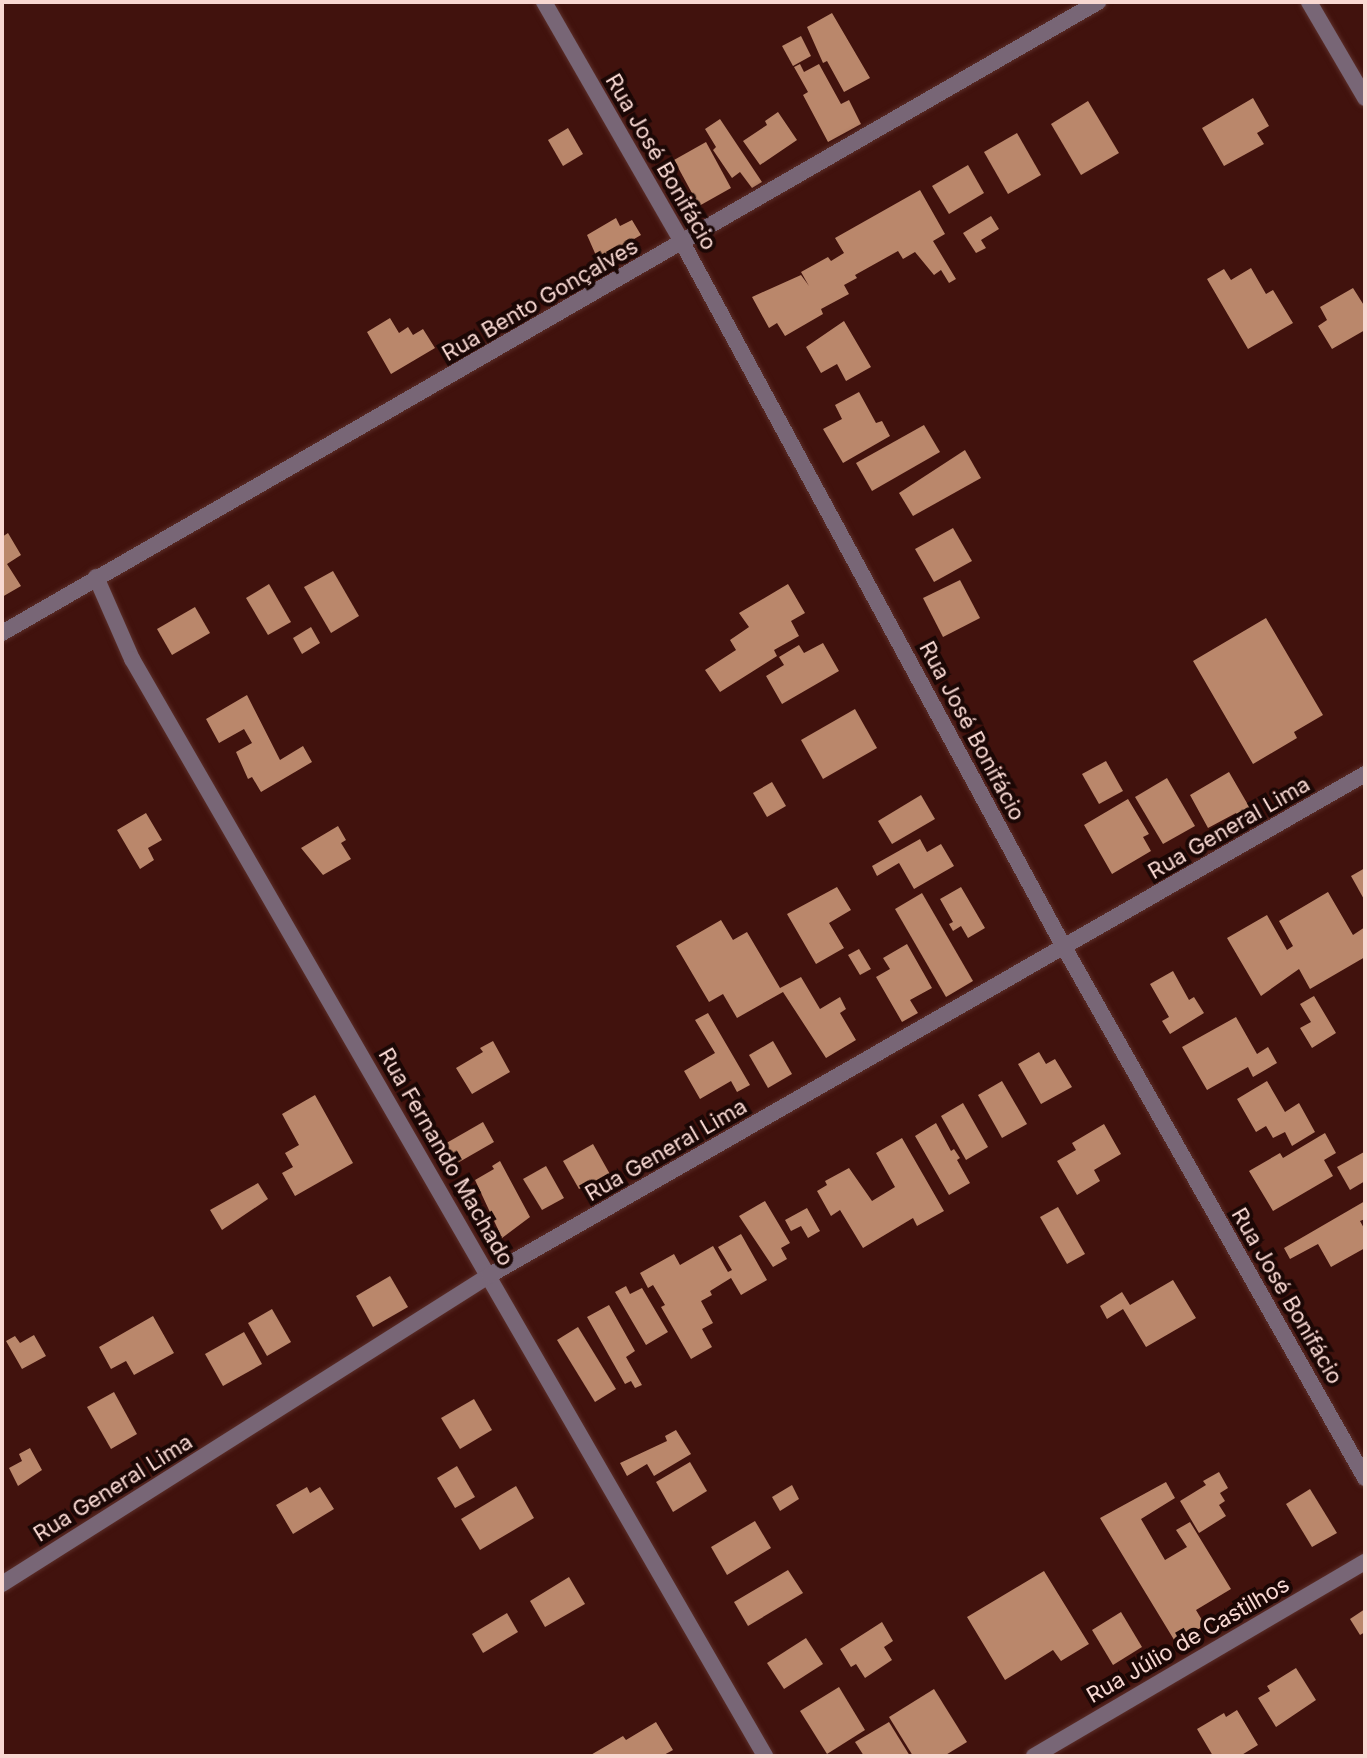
<!DOCTYPE html>
<html>
<head>
<meta charset="utf-8">
<style>
  body { margin:0 }
  #map { position:relative; width:1367px; height:1758px; overflow:hidden; background:#41120d; font-family:Inter,sans-serif }
  div>[style] { position:absolute }
  .building>* { inset:0; background:#ba876b }
  .roads { filter:drop-shadow(0 0 2px #5b2e29) drop-shadow(0 0 2px #5b2e29) }
  .minor>* { height:16px; margin:-8px; padding:0 8px; transform-origin:8px; border-radius:8px; background:#786676 }
  span { translate:-50% -50%; white-space:nowrap; text-align:center; line-height:1.15; -webkit-text-stroke:8px #1b0705; paint-order:stroke }
  .street-label { font-size:22px; color:#f8d8d2 }
  .frame { position:absolute; inset:0; border:4px solid #f8d8d2; pointer-events:none }
</style>
</head>
<body>
<div id="map">
  <div class="building">
    <div style="clip-path:polygon(832px 13px,870px 78px,844px 92px,827px 61px,823px 63px,807px 27px)"></div>
    <div style="clip-path:polygon(801px 36px,811px 56px,793px 66px,782px 46px)"></div>
    <div style="clip-path:polygon(800px 64px,804px 72px,819px 64px,841px 104px,849px 100px,861px 124px,828px 142px,803px 95px,808px 92px,794px 67px)"></div>
    <div style="clip-path:polygon(1253px 98px,1269px 126px,1257px 133px,1264px 144px,1224px 166px,1202px 128px)"></div>
    <div style="clip-path:polygon(1088px 101px,1119px 153px,1081px 175px,1051px 124px)"></div>
    <div style="clip-path:polygon(778px 112px,797px 140px,760px 165px,743px 141px,767px 125px,765px 121px)"></div>
    <div style="clip-path:polygon(720px 119px,762px 182px,752px 188px,740px 172px,732px 178px,713px 150px,716px 147px,705px 129px)"></div>
    <div style="clip-path:polygon(568px 128px,583px 154px,563px 166px,548px 140px)"></div>
    <div style="clip-path:polygon(1017px 133px,1041px 175px,1008px 194px,984px 152px)"></div>
    <div style="clip-path:polygon(706px 142px,731px 188px,699px 206px,674px 160px)"></div>
    <div style="clip-path:polygon(968px 165px,984px 193px,949px 214px,932px 186px)"></div>
    <div style="clip-path:polygon(920px 190px,945px 234px,933px 241px,956px 279px,949px 283px,941px 270px,934px 275px,915px 252px,903px 259px,898px 251px,855px 275px,857px 278px,844px 285px,849px 294px,821px 309px,823px 314px,785px 336px,777px 323px,769px 328px,752px 297px,801px 275px,809px 286px,801px 272px,828px 257px,831px 261px,844px 253px,835px 238px)"></div>
    <div style="clip-path:polygon(991px 216px,999px 229px,981px 240px,986px 248px,976px 253px,963px 233px)"></div>
    <div style="clip-path:polygon(616px 218px,620px 226px,632px 220px,641px 235px,598px 260px,587px 235px)"></div>
    <div style="clip-path:polygon(1251px 268px,1266px 294px,1273px 290px,1293px 323px,1248px 349px,1207px 279px,1224px 269px,1231px 280px)"></div>
    <div style="clip-path:polygon(1353px 288px,1365px 307px,1365px 330px,1332px 349px,1318px 326px,1327px 320px,1320px 307px)"></div>
    <div style="clip-path:polygon(390px 318px,399px 333px,408px 327px,413px 335px,423px 329px,435px 348px,391px 374px,367px 332px)"></div>
    <div style="clip-path:polygon(844px 321px,871px 367px,846px 381px,837px 364px,821px 373px,806px 347px)"></div>
    <div style="clip-path:polygon(859px 392px,876px 423px,882px 421px,890px 436px,843px 463px,823px 429px,842px 419px,835px 405px)"></div>
    <div style="clip-path:polygon(924px 425px,940px 452px,872px 491px,856px 463px)"></div>
    <div style="clip-path:polygon(965px 450px,981px 478px,913px 516px,899px 493px)"></div>
    <div style="clip-path:polygon(953px 528px,972px 561px,934px 582px,915px 549px)"></div>
    <div style="clip-path:polygon(8px 533px,21px 555px,7px 564px,21px 586px,2px 597px,2px 537px)"></div>
    <div style="clip-path:polygon(333px 571px,359px 616px,331px 633px,304px 587px)"></div>
    <div style="clip-path:polygon(960px 580px,980px 618px,943px 637px,923px 598px)"></div>
    <div style="clip-path:polygon(269px 584px,291px 622px,268px 635px,246px 598px)"></div>
    <div style="clip-path:polygon(788px 584px,805px 613px,791px 621px,799px 636px,774px 650px,777px 656px,720px 692px,705px 670px,736px 650px,730px 640px,749px 627px,739px 613px)"></div>
    <div style="clip-path:polygon(195px 607px,210px 633px,172px 655px,157px 629px)"></div>
    <div style="clip-path:polygon(1266px 618px,1323px 715px,1294px 732px,1297px 738px,1253px 764px,1193px 661px)"></div>
    <div style="clip-path:polygon(311px 627px,320px 643px,302px 654px,293px 638px)"></div>
    <div style="clip-path:polygon(823px 643px,839px 671px,782px 704px,766px 676px,784px 665px,779px 657px,799px 645px,804px 653px)"></div>
    <div style="clip-path:polygon(247px 695px,280px 760px,303px 746px,312px 762px,261px 792px,252px 777px,248px 779px,236px 752px,252px 743px,244px 729px,219px 743px,206px 719px)"></div>
    <div style="clip-path:polygon(855px 709px,877px 748px,823px 779px,801px 740px)"></div>
    <div style="clip-path:polygon(1106px 761px,1123px 791px,1099px 804px,1082px 774px)"></div>
    <div style="clip-path:polygon(1229px 772px,1251px 810px,1238px 817px,1236px 813px,1208px 828px,1190px 795px)"></div>
    <div style="clip-path:polygon(1167px 778px,1195px 826px,1163px 844px,1135px 797px)"></div>
    <div style="clip-path:polygon(772px 782px,786px 806px,767px 817px,753px 793px)"></div>
    <div style="clip-path:polygon(921px 795px,935px 819px,892px 844px,878px 821px)"></div>
    <div style="clip-path:polygon(1128px 799px,1149px 834px,1143px 837px,1151px 851px,1112px 874px,1084px 825px)"></div>
    <div style="clip-path:polygon(146px 813px,162px 840px,148px 848px,154px 860px,140px 869px,117px 830px)"></div>
    <div style="clip-path:polygon(338px 826px,346px 840px,341px 843px,351px 859px,323px 875px,301px 848px)"></div>
    <div style="clip-path:polygon(920px 839px,927px 852px,941px 844px,954px 866px,914px 889px,899px 863px,877px 876px,872px 866px)"></div>
    <div style="clip-path:polygon(1365px 868px,1365px 901px,1351px 876px)"></div>
    <div style="clip-path:polygon(837px 887px,851px 910px,829px 923px,844px 948px,816px 964px,787px 914px)"></div>
    <div style="clip-path:polygon(961px 887px,985px 928px,968px 938px,961px 926px,953px 931px,949px 924px,953px 922px,940px 899px)"></div>
    <div style="clip-path:polygon(1328px 892px,1353px 935px,1365px 927px,1365px 957px,1310px 989px,1299px 969px,1261px 996px,1227px 938px,1267px 915px,1287px 950px,1293px 946px,1279px 921px)"></div>
    <div style="clip-path:polygon(922px 893px,973px 981px,946px 997px,895px 909px)"></div>
    <div style="clip-path:polygon(721px 920px,733px 940px,747px 932px,780px 988px,801px 977px,820px 1009px,840px 997px,846px 1009px,840px 1013px,856px 1040px,826px 1058px,783px 992px,737px 1018px,723px 994px,709px 1002px,676px 946px)"></div>
    <div style="clip-path:polygon(907px 944px,932px 988px,910px 1000px,918px 1013px,902px 1022px,876px 977px,890px 969px,883px 958px)"></div>
    <div style="clip-path:polygon(859px 949px,871px 969px,860px 975px,848px 955px)"></div>
    <div style="clip-path:polygon(1173px 971px,1189px 1000px,1194px 997px,1204px 1013px,1170px 1034px,1162px 1021px,1169px 1017px,1150px 984px)"></div>
    <div style="clip-path:polygon(1314px 996px,1336px 1033px,1312px 1048px,1300px 1028px,1311px 1022px,1300px 1004px)"></div>
    <div style="clip-path:polygon(708px 1013px,750px 1085px,737px 1092px,731px 1081px,700px 1099px,684px 1071px,715px 1053px,695px 1020px)"></div>
    <div style="clip-path:polygon(1236px 1017px,1257px 1054px,1268px 1047px,1277px 1063px,1253px 1077px,1248px 1067px,1207px 1090px,1182px 1047px)"></div>
    <div style="clip-path:polygon(493px 1041px,510px 1072px,472px 1094px,456px 1068px,483px 1052px,480px 1048px)"></div>
    <div style="clip-path:polygon(773px 1041px,792px 1074px,768px 1088px,749px 1055px)"></div>
    <div style="clip-path:polygon(1039px 1052px,1046px 1064px,1055px 1059px,1072px 1087px,1041px 1104px,1018px 1064px)"></div>
    <div style="clip-path:polygon(1002px 1081px,1027px 1124px,1002px 1138px,978px 1095px)"></div>
    <div style="clip-path:polygon(1267px 1081px,1285px 1112px,1299px 1103px,1315px 1132px,1292px 1146px,1285px 1132px,1273px 1138px,1266px 1126px,1256px 1132px,1237px 1099px)"></div>
    <div style="clip-path:polygon(315px 1095px,353px 1163px,295px 1196px,282px 1173px,293px 1167px,285px 1153px,299px 1145px,282px 1114px)"></div>
    <div style="clip-path:polygon(963px 1103px,988px 1147px,966px 1160px,941px 1116px)"></div>
    <div style="clip-path:polygon(483px 1122px,494px 1142px,454px 1165px,443px 1145px)"></div>
    <div style="clip-path:polygon(936px 1123px,951px 1151px,954px 1149px,960px 1158px,957px 1160px,970px 1183px,949px 1195px,915px 1136px)"></div>
    <div style="clip-path:polygon(1104px 1124px,1121px 1154px,1094px 1170px,1100px 1181px,1077px 1195px,1057px 1161px,1076px 1150px,1072px 1143px)"></div>
    <div style="clip-path:polygon(1325px 1133px,1336px 1153px,1324px 1160px,1333px 1176px,1273px 1211px,1249px 1171px,1280px 1153px,1283px 1158px)"></div>
    <div style="clip-path:polygon(902px 1138px,944px 1211px,917px 1226px,913px 1218px,863px 1248px,840px 1210px,831px 1216px,817px 1191px,827px 1185px,825px 1181px,849px 1168px,872px 1201px,895px 1187px,876px 1153px)"></div>
    <div style="clip-path:polygon(593px 1144px,611px 1176px,579px 1189px,563px 1161px)"></div>
    <div style="clip-path:polygon(1364px 1152px,1365px 1181px,1350px 1190px,1337px 1167px)"></div>
    <div style="clip-path:polygon(500px 1161px,530px 1217px,502px 1238px,475px 1180px,494px 1169px,492px 1166px)"></div>
    <div style="clip-path:polygon(546px 1166px,564px 1198px,542px 1210px,523px 1179px)"></div>
    <div style="clip-path:polygon(258px 1183px,268px 1199px,222px 1230px,210px 1210px)"></div>
    <div style="clip-path:polygon(765px 1201px,790px 1243px,781px 1248px,787px 1259px,773px 1267px,739px 1216px)"></div>
    <div style="clip-path:polygon(1365px 1201px,1365px 1219px,1360px 1221px,1365px 1230px,1365px 1248px,1331px 1267px,1318px 1244px,1290px 1259px,1284px 1248px)"></div>
    <div style="clip-path:polygon(1058px 1207px,1085px 1254px,1067px 1264px,1040px 1217px)"></div>
    <div style="clip-path:polygon(807px 1208px,820px 1231px,808px 1238px,801px 1226px,791px 1231px,785px 1220px)"></div>
    <div style="clip-path:polygon(741px 1234px,767px 1280px,741px 1295px,731px 1278px,710px 1291px,712px 1295px,701px 1301px,713px 1323px,702px 1329px,712px 1347px,691px 1359px,661px 1307px,665px 1305px,653px 1285px,648px 1288px,640px 1273px,674px 1254px,680px 1265px,713px 1246px,728px 1272px,732px 1270px,718px 1247px)"></div>
    <div style="clip-path:polygon(390px 1276px,408px 1307px,373px 1327px,356px 1296px)"></div>
    <div style="clip-path:polygon(1173px 1280px,1196px 1318px,1146px 1347px,1123px 1309px,1107px 1319px,1100px 1306px,1122px 1292px,1130px 1305px)"></div>
    <div style="clip-path:polygon(626px 1286px,630px 1294px,642px 1288px,668px 1332px,646px 1345px,615px 1292px)"></div>
    <div style="clip-path:polygon(609px 1305px,635px 1351px,626px 1357px,642px 1385px,635px 1388px,631px 1381px,625px 1384px,587px 1317px)"></div>
    <div style="clip-path:polygon(272px 1309px,291px 1342px,267px 1356px,248px 1323px)"></div>
    <div style="clip-path:polygon(153px 1316px,174px 1353px,134px 1375px,126px 1361px,111px 1369px,99px 1347px)"></div>
    <div style="clip-path:polygon(578px 1327px,616px 1389px,595px 1402px,557px 1340px)"></div>
    <div style="clip-path:polygon(244px 1332px,262px 1364px,223px 1386px,205px 1354px)"></div>
    <div style="clip-path:polygon(34px 1335px,46px 1356px,22px 1369px,6px 1341px,15px 1336px,20px 1343px)"></div>
    <div style="clip-path:polygon(114px 1392px,137px 1434px,111px 1449px,87px 1407px)"></div>
    <div style="clip-path:polygon(474px 1399px,492px 1430px,460px 1449px,441px 1418px)"></div>
    <div style="clip-path:polygon(676px 1430px,691px 1454px,654px 1476px,647px 1464px,627px 1476px,620px 1463px,667px 1441px,665px 1436px)"></div>
    <div style="clip-path:polygon(30px 1448px,42px 1470px,18px 1486px,9px 1468px,22px 1461px,19px 1454px)"></div>
    <div style="clip-path:polygon(690px 1462px,707px 1491px,673px 1512px,656px 1482px)"></div>
    <div style="clip-path:polygon(457px 1466px,475px 1497px,455px 1508px,437px 1478px)"></div>
    <div style="clip-path:polygon(1219px 1472px,1228px 1488px,1220px 1493px,1225px 1501px,1219px 1505px,1226px 1516px,1199px 1533px,1180px 1501px,1206px 1485px,1203px 1481px)"></div>
    <div style="clip-path:polygon(1166px 1482px,1175px 1498px,1141px 1519px,1165px 1560px,1187px 1547px,1176px 1530px,1190px 1522px,1231px 1589px,1196px 1610px,1205px 1625px,1176px 1643px,1100px 1518px)"></div>
    <div style="clip-path:polygon(792px 1485px,799px 1499px,780px 1511px,772px 1497px)"></div>
    <div style="clip-path:polygon(516px 1486px,534px 1518px,480px 1550px,461px 1519px)"></div>
    <div style="clip-path:polygon(307px 1487px,310px 1493px,320px 1487px,334px 1509px,293px 1534px,276px 1505px)"></div>
    <div style="clip-path:polygon(1310px 1489px,1337px 1533px,1312px 1547px,1286px 1504px)"></div>
    <div style="clip-path:polygon(755px 1521px,771px 1548px,727px 1575px,711px 1547px)"></div>
    <div style="clip-path:polygon(788px 1570px,803px 1593px,748px 1626px,734px 1602px)"></div>
    <div style="clip-path:polygon(1044px 1571px,1089px 1644px,1061px 1661px,1053px 1650px,1005px 1680px,967px 1617px)"></div>
    <div style="clip-path:polygon(569px 1577px,585px 1604px,545px 1627px,530px 1601px)"></div>
    <div style="clip-path:polygon(1365px 1609px,1365px 1632px,1360px 1635px,1350px 1619px)"></div>
    <div style="clip-path:polygon(1121px 1612px,1142px 1647px,1113px 1665px,1092px 1630px)"></div>
    <div style="clip-path:polygon(507px 1613px,518px 1632px,483px 1653px,472px 1634px)"></div>
    <div style="clip-path:polygon(882px 1622px,893px 1641px,884px 1647px,892px 1660px,865px 1678px,856px 1664px,851px 1667px,840px 1649px)"></div>
    <div style="clip-path:polygon(806px 1638px,823px 1664px,784px 1689px,767px 1663px)"></div>
    <div style="clip-path:polygon(1296px 1668px,1316px 1700px,1276px 1727px,1258px 1698px,1270px 1691px,1267px 1686px)"></div>
    <div style="clip-path:polygon(839px 1687px,865px 1730px,827px 1754px,800px 1711px)"></div>
    <div style="clip-path:polygon(934px 1689px,967px 1742px,944px 1756px,913px 1756px,889px 1717px)"></div>
    <div style="clip-path:polygon(1237px 1710px,1258px 1745px,1240px 1756px,1213px 1756px,1197px 1729px,1224px 1713px,1226px 1717px)"></div>
    <div style="clip-path:polygon(656px 1722px,673px 1750px,662px 1756px,589px 1756px,623px 1736px,626px 1740px)"></div>
    <div style="clip-path:polygon(889px 1722px,910px 1756px,864px 1756px,855px 1742px)"></div>
  </div>
  <div class="roads">
    <div class="minor">
      <div style="left:544px;top:2px;width:279px;rotate:60.1deg"></div>
      <div style="left:683px;top:244px;width:802px;rotate:61.55deg"></div>
      <div style="left:1065px;top:949px;width:608px;rotate:60.44deg"></div>
      <div style="left:1309px;top:2px;width:111px;rotate:59.7deg"></div>
      <div style="left:96px;top:577px;width:90px;rotate:66.3deg"></div>
      <div style="left:132px;top:659px;width:1267px;rotate:60.01deg"></div>
      <div style="left:2px;top:633px;width:1265px;rotate:-29.93deg"></div>
      <div style="left:2px;top:1584px;width:578px;rotate:-32.34deg"></div>
      <div style="left:490px;top:1275px;width:1008px;rotate:-29.79deg"></div>
      <div style="left:1034px;top:1756px;width:384px;rotate:-30.4deg"></div>
    </div>
  </div>
  <div class="street-label">
    <span style="left:661px;top:162px;rotate:60deg">Rua José Bonifácio</span>
    <span style="left:540px;top:300px;rotate:-30deg">Rua Bento Gonçalves</span>
    <span style="left:972px;top:731px;rotate:62deg">Rua José Bonifácio</span>
    <span style="left:1229px;top:828px;rotate:-30deg">Rua General Lima</span>
    <span style="left:666px;top:1150px;rotate:-30deg">Rua General Lima</span>
    <span style="left:446px;top:1157px;rotate:60deg">Rua Fernando Machado</span>
    <span style="left:1287px;top:1296px;rotate:60deg">Rua José Bonifácio</span>
    <span style="left:113px;top:1488px;rotate:-32deg">Rua General Lima</span>
    <span style="left:1188px;top:1640px;rotate:-30deg">Rua Júlio de Castilhos</span>
  </div>
  <div class="frame"></div>
</div>
</body>
</html>
